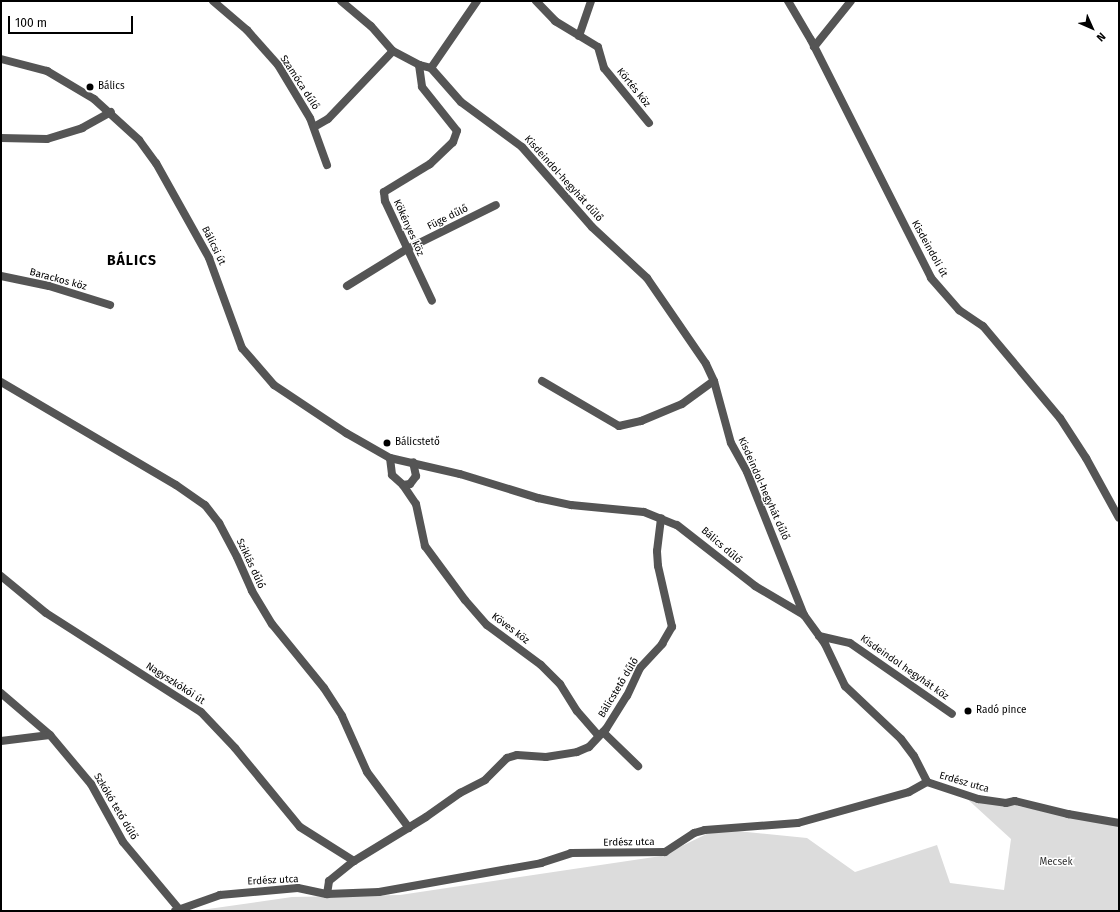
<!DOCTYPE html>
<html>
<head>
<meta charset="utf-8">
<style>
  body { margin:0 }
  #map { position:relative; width:1120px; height:912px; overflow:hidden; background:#fff; font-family:"Fira Sans",sans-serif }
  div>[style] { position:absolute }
  .green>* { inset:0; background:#dcdcdc }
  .street>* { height:8px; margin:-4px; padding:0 4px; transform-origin:4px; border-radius:4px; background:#555 }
  .dots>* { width:11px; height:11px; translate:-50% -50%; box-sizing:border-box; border:2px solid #fff; border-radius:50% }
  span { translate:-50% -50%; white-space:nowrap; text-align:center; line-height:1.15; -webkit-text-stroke:3px #fff; paint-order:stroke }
  .street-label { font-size:10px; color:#000 }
  .poi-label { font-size:10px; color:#000 }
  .left { translate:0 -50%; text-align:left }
  .park-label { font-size:10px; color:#333 }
  .district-label { font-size:14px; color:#000; font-weight:700; letter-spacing:1px }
  .frame { position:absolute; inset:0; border:2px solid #000; pointer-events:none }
  .north { position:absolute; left:1072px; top:8px; width:40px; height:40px; -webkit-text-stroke:3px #fff; paint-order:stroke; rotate:135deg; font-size:11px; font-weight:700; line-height:16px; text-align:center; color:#000 }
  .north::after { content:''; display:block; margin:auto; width:14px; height:18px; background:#000; clip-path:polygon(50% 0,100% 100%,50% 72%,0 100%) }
  .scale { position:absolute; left:8px; top:16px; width:125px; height:18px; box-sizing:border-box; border:2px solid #000; border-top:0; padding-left:5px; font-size:12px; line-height:14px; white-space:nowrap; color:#000; -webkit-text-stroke:3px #fff; paint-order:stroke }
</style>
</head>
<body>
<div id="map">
  <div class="green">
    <div style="clip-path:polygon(964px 796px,1119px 825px,1119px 911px,194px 911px,292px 897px,400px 895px,661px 856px,717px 829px,807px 838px,855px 872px,937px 845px,950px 883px,1004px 890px,1011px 839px)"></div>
  </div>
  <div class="street">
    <div style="left:213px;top:1px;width:45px;rotate:40.5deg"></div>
    <div style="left:247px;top:30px;width:47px;rotate:48.5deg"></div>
    <div style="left:278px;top:65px;width:62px;rotate:58.9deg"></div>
    <div style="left:310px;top:118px;width:50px;rotate:70.1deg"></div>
    <div style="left:341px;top:1px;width:39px;rotate:40deg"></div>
    <div style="left:371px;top:26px;width:33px;rotate:49deg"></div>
    <div style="left:393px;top:51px;width:30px;rotate:28deg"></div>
    <div style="left:419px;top:65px;width:12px;rotate:14deg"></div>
    <div style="left:431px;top:68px;width:45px;rotate:48.6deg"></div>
    <div style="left:461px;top:102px;width:76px;rotate:36.4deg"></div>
    <div style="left:522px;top:147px;width:106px;rotate:48.8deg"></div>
    <div style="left:592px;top:227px;width:75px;rotate:42.8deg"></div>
    <div style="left:647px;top:278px;width:104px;rotate:55.5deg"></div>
    <div style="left:706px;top:364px;width:19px;rotate:65deg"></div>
    <div style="left:714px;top:381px;width:64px;rotate:74.7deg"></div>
    <div style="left:731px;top:443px;width:33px;rotate:61deg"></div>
    <div style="left:747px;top:472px;width:154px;rotate:68.3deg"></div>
    <div style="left:536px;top:1px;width:28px;rotate:46deg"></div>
    <div style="left:555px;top:21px;width:50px;rotate:31.2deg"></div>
    <div style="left:598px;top:47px;width:22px;rotate:74deg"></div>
    <div style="left:604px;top:68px;width:71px;rotate:50.7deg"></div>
    <div style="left:788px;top:1px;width:45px;rotate:59.5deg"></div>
    <div style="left:811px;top:40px;width:267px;rotate:63.2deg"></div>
    <div style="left:931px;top:278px;width:43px;rotate:48.8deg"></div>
    <div style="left:959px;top:310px;width:29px;rotate:34deg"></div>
    <div style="left:983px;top:326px;width:120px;rotate:50.1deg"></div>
    <div style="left:1060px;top:418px;width:48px;rotate:57deg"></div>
    <div style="left:1086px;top:458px;width:68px;rotate:61.2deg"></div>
    <div style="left:579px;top:36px;width:37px;rotate:-71deg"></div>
    <div style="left:814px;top:47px;width:59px;rotate:-51.2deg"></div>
    <div style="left:1px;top:59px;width:48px;rotate:14.6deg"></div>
    <div style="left:47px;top:71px;width:55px;rotate:30.8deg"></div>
    <div style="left:94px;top:99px;width:61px;rotate:42.3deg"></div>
    <div style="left:139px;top:140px;width:29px;rotate:54deg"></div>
    <div style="left:156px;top:163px;width:109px;rotate:60.8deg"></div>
    <div style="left:209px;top:258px;width:96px;rotate:69.9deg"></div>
    <div style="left:242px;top:348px;width:49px;rotate:49.1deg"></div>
    <div style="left:274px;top:385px;width:87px;rotate:33.7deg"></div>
    <div style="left:346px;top:433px;width:51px;rotate:29.6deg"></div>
    <div style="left:390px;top:458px;width:72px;rotate:12.9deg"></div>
    <div style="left:460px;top:474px;width:82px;rotate:17.1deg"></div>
    <div style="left:538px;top:498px;width:34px;rotate:12deg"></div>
    <div style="left:571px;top:505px;width:73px;rotate:5.5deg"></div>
    <div style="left:644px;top:512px;width:35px;rotate:22deg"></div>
    <div style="left:677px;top:525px;width:99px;rotate:38deg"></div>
    <div style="left:755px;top:586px;width:57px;rotate:30.6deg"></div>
    <div style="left:804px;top:615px;width:36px;rotate:54deg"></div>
    <div style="left:825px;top:644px;width:47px;rotate:64.5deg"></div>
    <div style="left:845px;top:686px;width:77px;rotate:43.4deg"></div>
    <div style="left:901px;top:739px;width:21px;rotate:53deg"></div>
    <div style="left:914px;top:756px;width:29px;rotate:63deg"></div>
    <div style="left:419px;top:65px;width:22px;rotate:82deg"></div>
    <div style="left:422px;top:87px;width:56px;rotate:51.5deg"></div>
    <div style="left:457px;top:131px;width:12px;rotate:110deg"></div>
    <div style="left:453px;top:142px;width:32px;rotate:136deg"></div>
    <div style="left:430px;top:164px;width:54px;rotate:148.7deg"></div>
    <div style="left:384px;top:192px;width:9px;rotate:84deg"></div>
    <div style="left:385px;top:201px;width:110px;rotate:64.8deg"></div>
    <div style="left:431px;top:68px;width:81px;rotate:-55.5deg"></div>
    <div style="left:314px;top:127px;width:16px;rotate:-30deg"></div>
    <div style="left:328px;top:119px;width:94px;rotate:-46.3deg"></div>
    <div style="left:1px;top:138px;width:46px;rotate:1.2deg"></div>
    <div style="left:47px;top:139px;width:37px;rotate:-17deg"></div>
    <div style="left:82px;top:128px;width:33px;rotate:-29deg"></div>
    <div style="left:1px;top:276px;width:49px;rotate:11.8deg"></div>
    <div style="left:49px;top:286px;width:64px;rotate:17.3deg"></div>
    <div style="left:347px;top:286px;width:70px;rotate:-31.7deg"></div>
    <div style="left:407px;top:249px;width:99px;rotate:-26.3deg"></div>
    <div style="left:542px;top:381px;width:89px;rotate:30.3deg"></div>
    <div style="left:619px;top:426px;width:23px;rotate:-13deg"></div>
    <div style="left:641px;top:421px;width:44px;rotate:-22.5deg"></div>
    <div style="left:682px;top:404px;width:39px;rotate:-36deg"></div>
    <div style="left:1px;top:382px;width:203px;rotate:30.5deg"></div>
    <div style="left:176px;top:485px;width:35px;rotate:35deg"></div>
    <div style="left:205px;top:505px;width:23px;rotate:52deg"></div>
    <div style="left:219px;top:523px;width:38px;rotate:62deg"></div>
    <div style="left:237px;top:557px;width:37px;rotate:66deg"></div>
    <div style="left:252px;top:591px;width:39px;rotate:59deg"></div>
    <div style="left:272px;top:624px;width:82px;rotate:50.9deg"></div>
    <div style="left:324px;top:688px;width:33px;rotate:57deg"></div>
    <div style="left:342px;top:716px;width:61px;rotate:65.9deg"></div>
    <div style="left:367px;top:772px;width:70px;rotate:53.1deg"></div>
    <div style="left:390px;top:458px;width:17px;rotate:83deg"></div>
    <div style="left:392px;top:475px;width:15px;rotate:42deg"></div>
    <div style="left:403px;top:485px;width:7px;rotate:-8deg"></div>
    <div style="left:410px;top:484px;width:10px;rotate:-53deg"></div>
    <div style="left:416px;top:476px;width:14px;rotate:-102deg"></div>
    <div style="left:403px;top:485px;width:23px;rotate:56deg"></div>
    <div style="left:416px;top:504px;width:43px;rotate:77.9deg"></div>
    <div style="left:425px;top:546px;width:67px;rotate:53.5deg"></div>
    <div style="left:465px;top:600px;width:33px;rotate:49deg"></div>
    <div style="left:487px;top:625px;width:67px;rotate:36.5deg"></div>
    <div style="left:541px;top:665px;width:27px;rotate:45deg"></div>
    <div style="left:560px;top:684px;width:32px;rotate:58deg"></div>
    <div style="left:577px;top:711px;width:33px;rotate:49deg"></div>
    <div style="left:1px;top:576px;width:58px;rotate:39.4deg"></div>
    <div style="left:46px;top:613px;width:184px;rotate:32.6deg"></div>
    <div style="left:201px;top:712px;width:50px;rotate:46.6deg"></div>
    <div style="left:235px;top:748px;width:102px;rotate:50.6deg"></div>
    <div style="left:300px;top:827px;width:64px;rotate:32.2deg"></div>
    <div style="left:819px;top:636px;width:32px;rotate:13deg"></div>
    <div style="left:850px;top:643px;width:124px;rotate:34.8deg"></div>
    <div style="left:1px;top:693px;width:65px;rotate:40.6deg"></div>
    <div style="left:603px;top:732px;width:49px;rotate:44.2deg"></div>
    <div style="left:1px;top:741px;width:49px;rotate:-7deg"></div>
    <div style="left:50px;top:735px;width:64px;rotate:50.1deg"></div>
    <div style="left:91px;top:784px;width:66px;rotate:61.1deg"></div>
    <div style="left:123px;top:842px;width:87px;rotate:50.1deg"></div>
    <div style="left:927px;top:782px;width:54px;rotate:18.4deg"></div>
    <div style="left:978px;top:799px;width:28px;rotate:8deg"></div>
    <div style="left:1006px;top:803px;width:9px;rotate:-13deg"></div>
    <div style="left:1015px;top:801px;width:55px;rotate:13.8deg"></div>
    <div style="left:1068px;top:814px;width:52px;rotate:10deg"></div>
    <div style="left:327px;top:894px;width:13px;rotate:-81deg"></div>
    <div style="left:329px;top:881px;width:32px;rotate:-39deg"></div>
    <div style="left:354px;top:861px;width:84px;rotate:-31.4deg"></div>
    <div style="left:426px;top:817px;width:42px;rotate:-35.2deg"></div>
    <div style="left:460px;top:793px;width:28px;rotate:-27deg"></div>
    <div style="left:485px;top:780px;width:31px;rotate:-45deg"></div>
    <div style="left:507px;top:758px;width:10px;rotate:-17deg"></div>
    <div style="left:517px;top:755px;width:29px;rotate:4deg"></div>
    <div style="left:546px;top:757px;width:31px;rotate:-9deg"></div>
    <div style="left:577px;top:752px;width:13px;rotate:-23deg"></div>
    <div style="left:589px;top:747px;width:25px;rotate:-47deg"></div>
    <div style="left:606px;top:729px;width:39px;rotate:-58deg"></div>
    <div style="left:627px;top:696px;width:31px;rotate:-65deg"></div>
    <div style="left:640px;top:668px;width:33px;rotate:-47deg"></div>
    <div style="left:662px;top:644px;width:20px;rotate:-60deg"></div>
    <div style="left:672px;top:627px;width:63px;rotate:-102.9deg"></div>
    <div style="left:658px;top:566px;width:15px;rotate:-94deg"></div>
    <div style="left:657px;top:551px;width:33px;rotate:-83deg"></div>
    <div style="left:175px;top:911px;width:48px;rotate:-19.6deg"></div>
    <div style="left:220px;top:895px;width:78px;rotate:-5.1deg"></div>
    <div style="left:298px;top:888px;width:30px;rotate:12deg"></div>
    <div style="left:327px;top:894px;width:52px;rotate:-2.2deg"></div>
    <div style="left:379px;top:892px;width:165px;rotate:-10.1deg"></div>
    <div style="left:541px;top:863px;width:32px;rotate:-18deg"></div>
    <div style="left:571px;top:853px;width:94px;rotate:-0.6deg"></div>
    <div style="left:665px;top:852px;width:35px;rotate:-33deg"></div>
    <div style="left:694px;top:833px;width:11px;rotate:-15deg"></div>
    <div style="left:705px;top:830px;width:93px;rotate:-4.3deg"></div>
    <div style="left:798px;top:823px;width:115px;rotate:-15.6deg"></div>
    <div style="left:909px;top:792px;width:21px;rotate:-29deg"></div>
  </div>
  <div class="dots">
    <div style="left:90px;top:87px;background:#000"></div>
    <div style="left:387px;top:443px;background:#000"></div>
    <div style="left:968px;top:711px;background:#000"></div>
  </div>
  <div class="street-label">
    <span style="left:299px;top:83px;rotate:57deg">Szamóca dűlő</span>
    <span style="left:633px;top:88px;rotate:51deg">Körtés köz</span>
    <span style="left:563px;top:179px;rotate:48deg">Kisdeindol-hegyhát dűlő</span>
    <span style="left:448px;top:218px;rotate:-26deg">Füge dűlő</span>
    <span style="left:408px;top:228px;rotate:66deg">Kökényes köz</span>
    <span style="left:213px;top:246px;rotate:64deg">Bálicsi út</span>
    <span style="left:929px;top:249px;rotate:61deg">Kisdeindoli út</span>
    <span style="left:58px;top:280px;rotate:15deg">Barackos köz</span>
    <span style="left:763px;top:489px;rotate:66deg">Kisdeindol-hegyhát dűlő</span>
    <span style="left:721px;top:546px;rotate:41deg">Bálics dűlő</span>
    <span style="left:250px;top:564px;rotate:65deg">Sziklás dűlő</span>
    <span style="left:510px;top:629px;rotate:37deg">Köves köz</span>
    <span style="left:904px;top:668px;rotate:35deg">Kisdeindol hegyhát köz</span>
    <span style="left:175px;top:684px;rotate:33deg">Nagyszkókói út</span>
    <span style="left:619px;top:688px;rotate:-59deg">Bálicstető dűlő</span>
    <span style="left:964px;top:783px;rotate:16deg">Erdész utca</span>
    <span style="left:115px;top:807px;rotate:59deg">Szkókó tető dűlő</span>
    <span style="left:629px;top:843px;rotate:-1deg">Erdész utca</span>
    <span style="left:273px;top:881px;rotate:-3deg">Erdész utca</span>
  </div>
  <div class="poi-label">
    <span class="left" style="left:98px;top:87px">Bálics</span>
    <span class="left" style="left:395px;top:443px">Bálicstető</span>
    <span class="left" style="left:976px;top:711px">Radó pince</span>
  </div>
  <div class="park-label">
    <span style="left:1056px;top:863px">Mecsek</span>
  </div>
  <div class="district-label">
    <span style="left:132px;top:261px">BÁLICS</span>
  </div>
  <div class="frame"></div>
  <div class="north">N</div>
  <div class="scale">100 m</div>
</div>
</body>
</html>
